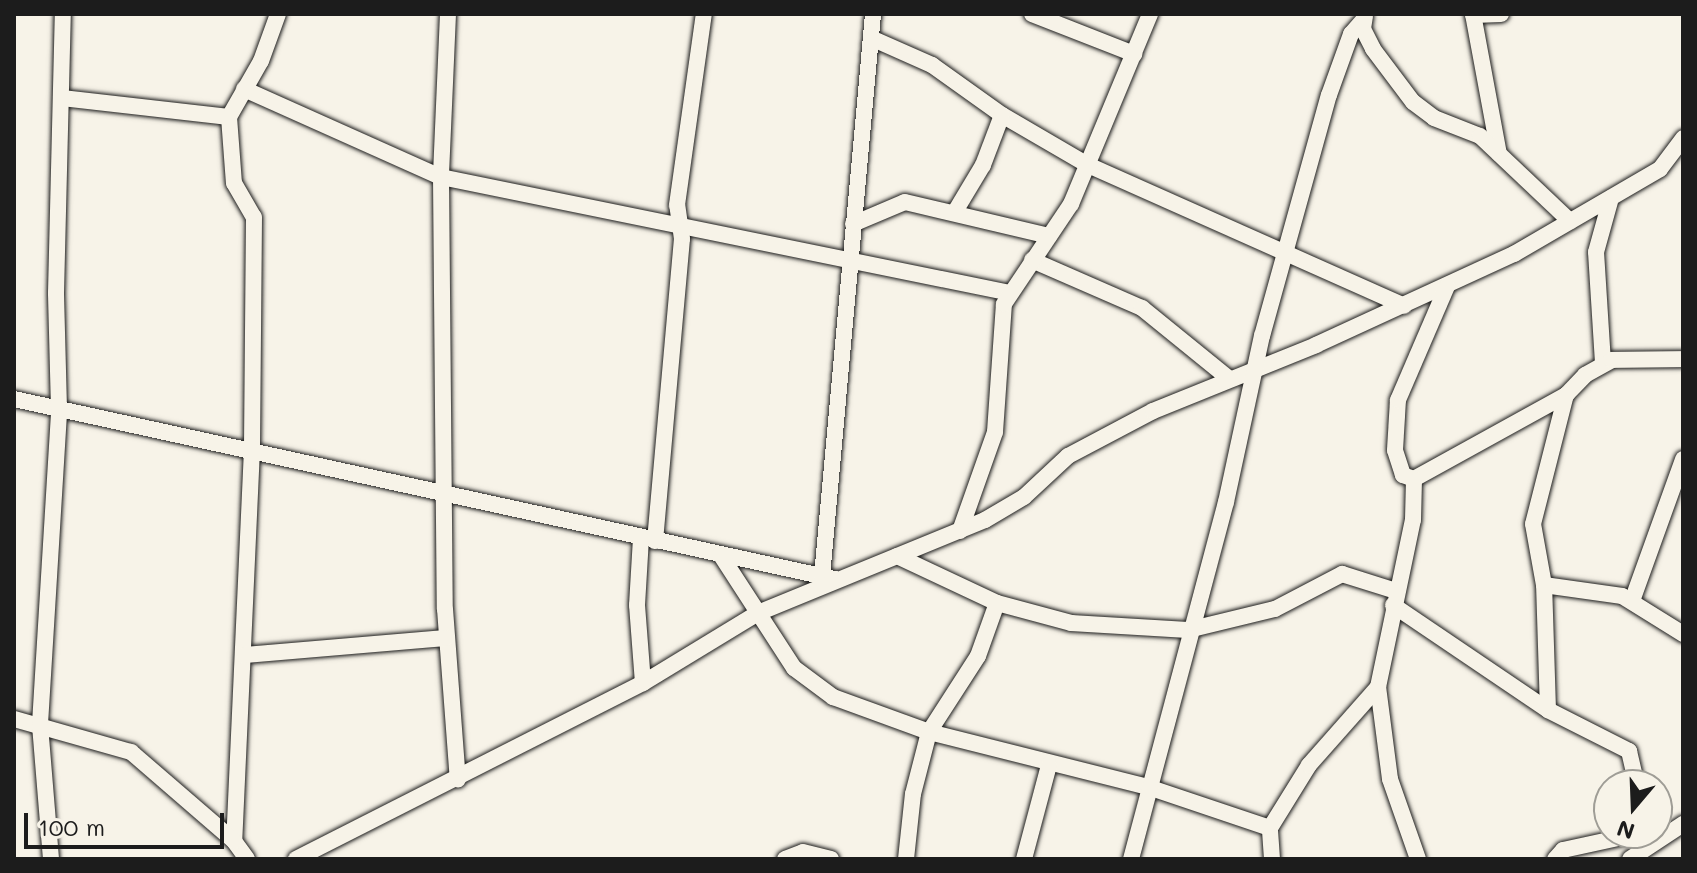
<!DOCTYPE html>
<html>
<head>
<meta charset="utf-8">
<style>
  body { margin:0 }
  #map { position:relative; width:1697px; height:873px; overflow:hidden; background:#f7f3e8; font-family:Mali,sans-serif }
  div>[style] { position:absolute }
  .roads { filter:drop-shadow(0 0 2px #1c1c1c) drop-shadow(0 0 2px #1c1c1c) }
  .minor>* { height:16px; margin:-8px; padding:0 8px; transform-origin:8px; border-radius:8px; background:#f7f3e8 }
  span { translate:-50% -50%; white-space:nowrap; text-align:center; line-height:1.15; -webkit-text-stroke:6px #f7f3e8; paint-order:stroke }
  .frame { position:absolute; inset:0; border:16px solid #1c1c1c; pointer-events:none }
  .north { position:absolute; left:1593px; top:769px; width:80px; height:80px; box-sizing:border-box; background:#f7f3e8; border:2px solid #9f9d96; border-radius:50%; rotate:199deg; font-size:22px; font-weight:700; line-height:32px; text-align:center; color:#1c1c1c }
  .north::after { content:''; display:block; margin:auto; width:28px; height:36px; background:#1c1c1c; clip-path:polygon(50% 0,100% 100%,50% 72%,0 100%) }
  .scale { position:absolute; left:24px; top:813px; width:200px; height:36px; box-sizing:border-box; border:4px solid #1c1c1c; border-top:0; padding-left:10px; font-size:24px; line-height:28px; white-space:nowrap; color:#1c1c1c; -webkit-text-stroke:6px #f7f3e8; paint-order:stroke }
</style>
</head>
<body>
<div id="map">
  <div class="roads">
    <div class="minor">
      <div style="left:448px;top:14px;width:163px;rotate:92.5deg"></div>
      <div style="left:441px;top:177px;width:432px;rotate:89.5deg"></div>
      <div style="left:445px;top:609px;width:171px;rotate:85.7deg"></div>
      <div style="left:1032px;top:14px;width:110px;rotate:21.4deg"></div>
      <div style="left:1473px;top:14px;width:142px;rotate:79.5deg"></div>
      <div style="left:1473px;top:15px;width:28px;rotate:-2deg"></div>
      <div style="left:1365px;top:16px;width:13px;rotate:99deg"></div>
      <div style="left:1363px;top:29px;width:22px;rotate:63deg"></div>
      <div style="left:1373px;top:49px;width:66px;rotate:53deg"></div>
      <div style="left:1413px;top:102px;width:26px;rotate:37deg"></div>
      <div style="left:1434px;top:118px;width:49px;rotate:21.4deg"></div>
      <div style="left:1480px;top:136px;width:124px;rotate:43.4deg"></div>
      <div style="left:871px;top:38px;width:67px;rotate:23.9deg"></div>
      <div style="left:932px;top:65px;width:86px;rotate:35.5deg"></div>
      <div style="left:1002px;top:115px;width:99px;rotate:30.2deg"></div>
      <div style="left:1088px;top:165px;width:346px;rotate:24deg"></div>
      <div style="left:244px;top:89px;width:216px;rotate:24.1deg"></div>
      <div style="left:441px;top:177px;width:581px;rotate:11.52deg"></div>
      <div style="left:62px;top:98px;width:168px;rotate:6.5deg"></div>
      <div style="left:229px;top:117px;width:64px;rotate:-60.3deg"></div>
      <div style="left:261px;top:61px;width:50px;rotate:-70.1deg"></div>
      <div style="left:229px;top:117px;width:66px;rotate:85.7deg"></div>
      <div style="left:234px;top:183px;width:39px;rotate:60deg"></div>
      <div style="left:254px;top:217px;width:232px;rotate:90.5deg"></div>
      <div style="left:252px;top:449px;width:392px;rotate:92.6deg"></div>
      <div style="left:234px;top:841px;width:22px;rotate:54deg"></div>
      <div style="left:956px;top:210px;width:52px;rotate:-59deg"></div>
      <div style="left:983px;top:165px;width:53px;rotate:-69.2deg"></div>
      <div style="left:853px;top:224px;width:56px;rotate:-22.9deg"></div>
      <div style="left:905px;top:202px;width:148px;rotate:13.3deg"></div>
      <div style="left:1032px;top:260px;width:120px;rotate:23.6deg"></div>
      <div style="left:1142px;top:308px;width:111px;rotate:39.1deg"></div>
      <div style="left:1603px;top:363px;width:111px;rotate:-93.6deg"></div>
      <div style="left:1596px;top:252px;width:56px;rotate:-74.5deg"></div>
      <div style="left:14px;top:399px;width:841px;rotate:12.37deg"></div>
      <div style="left:1414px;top:479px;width:174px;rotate:-28.9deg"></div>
      <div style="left:960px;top:531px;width:105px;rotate:-70.5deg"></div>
      <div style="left:995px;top:432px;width:128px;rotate:-86deg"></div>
      <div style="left:1004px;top:304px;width:120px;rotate:-56.2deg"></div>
      <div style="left:1071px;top:204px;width:206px;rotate:-67.4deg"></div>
      <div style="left:641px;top:538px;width:67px;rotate:93.4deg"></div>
      <div style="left:637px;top:605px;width:78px;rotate:85.6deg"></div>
      <div style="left:655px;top:541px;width:303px;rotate:-84.9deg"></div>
      <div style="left:682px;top:239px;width:34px;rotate:-98deg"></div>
      <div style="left:677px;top:205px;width:193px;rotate:-82deg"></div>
      <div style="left:720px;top:554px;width:136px;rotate:57deg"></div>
      <div style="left:794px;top:668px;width:49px;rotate:36.6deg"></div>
      <div style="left:833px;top:697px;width:102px;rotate:20deg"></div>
      <div style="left:929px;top:732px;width:226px;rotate:14.1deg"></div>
      <div style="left:1148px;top:787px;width:129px;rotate:18.6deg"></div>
      <div style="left:897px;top:556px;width:110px;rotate:25.2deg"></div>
      <div style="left:997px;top:603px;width:77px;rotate:15.1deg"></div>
      <div style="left:1071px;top:623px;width:117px;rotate:3.4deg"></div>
      <div style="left:1188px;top:630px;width:89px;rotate:-13.6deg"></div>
      <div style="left:1275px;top:609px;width:76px;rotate:-27.6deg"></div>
      <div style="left:1342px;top:574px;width:57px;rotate:17.5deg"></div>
      <div style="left:822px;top:576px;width:564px;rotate:-84.81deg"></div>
      <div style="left:1544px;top:585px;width:79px;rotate:8deg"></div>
      <div style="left:1622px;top:596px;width:72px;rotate:31.9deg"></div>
      <div style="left:1632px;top:601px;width:151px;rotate:-70.2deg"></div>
      <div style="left:1393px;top:605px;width:187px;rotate:34.1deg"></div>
      <div style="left:1548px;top:710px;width:91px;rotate:26.8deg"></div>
      <div style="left:1629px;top:751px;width:35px;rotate:77deg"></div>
      <div style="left:244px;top:655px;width:203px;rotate:-4.8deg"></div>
      <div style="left:1548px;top:710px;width:125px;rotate:-91.8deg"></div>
      <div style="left:1544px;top:585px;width:62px;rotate:-100.2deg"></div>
      <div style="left:1533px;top:524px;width:133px;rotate:-75.7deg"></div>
      <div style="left:1566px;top:395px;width:28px;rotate:-46deg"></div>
      <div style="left:1585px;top:375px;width:31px;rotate:-29deg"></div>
      <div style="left:1612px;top:360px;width:71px;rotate:-0.8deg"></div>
      <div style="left:14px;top:719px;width:122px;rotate:15.8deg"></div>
      <div style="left:131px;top:752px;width:136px;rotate:40.8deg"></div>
      <div style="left:51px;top:859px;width:135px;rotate:-94.7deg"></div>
      <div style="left:40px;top:724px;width:316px;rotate:-86.5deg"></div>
      <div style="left:59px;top:409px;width:116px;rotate:-91.5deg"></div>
      <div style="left:56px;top:293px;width:279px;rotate:-88.6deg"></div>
      <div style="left:296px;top:859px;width:389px;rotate:-26.9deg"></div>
      <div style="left:643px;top:683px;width:135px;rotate:-31.3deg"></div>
      <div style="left:758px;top:613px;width:245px;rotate:-22.3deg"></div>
      <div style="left:985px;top:520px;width:45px;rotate:-30.5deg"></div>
      <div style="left:1024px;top:497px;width:60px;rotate:-43deg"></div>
      <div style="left:1068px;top:456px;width:96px;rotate:-27.9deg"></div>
      <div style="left:1153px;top:411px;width:176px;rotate:-22deg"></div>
      <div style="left:1316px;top:345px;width:218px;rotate:-24.7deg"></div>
      <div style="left:1514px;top:254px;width:169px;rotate:-30.2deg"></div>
      <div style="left:1660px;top:169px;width:39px;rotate:-53deg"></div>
      <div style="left:785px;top:859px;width:19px;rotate:-21deg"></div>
      <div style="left:803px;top:852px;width:29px;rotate:14deg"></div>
      <div style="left:906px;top:859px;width:65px;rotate:-83.9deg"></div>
      <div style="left:913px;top:794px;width:64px;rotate:-75.5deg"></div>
      <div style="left:929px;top:732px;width:90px;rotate:-57.2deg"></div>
      <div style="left:978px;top:656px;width:56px;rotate:-70.3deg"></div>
      <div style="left:1024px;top:859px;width:97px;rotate:-75.1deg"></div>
      <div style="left:1131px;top:859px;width:369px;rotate:-75.1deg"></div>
      <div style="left:1226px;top:502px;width:170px;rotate:-77.8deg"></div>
      <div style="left:1262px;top:336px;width:250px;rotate:-74.5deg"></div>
      <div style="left:1329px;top:95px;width:65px;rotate:-70.2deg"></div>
      <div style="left:1351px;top:34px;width:20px;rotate:-49deg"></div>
      <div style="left:1272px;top:859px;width:31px;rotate:-94deg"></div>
      <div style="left:1270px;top:828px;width:74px;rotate:-58.2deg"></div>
      <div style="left:1309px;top:765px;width:104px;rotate:-48.5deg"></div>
      <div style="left:1418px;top:859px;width:85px;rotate:-109.3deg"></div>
      <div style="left:1390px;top:779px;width:93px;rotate:-97.4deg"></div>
      <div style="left:1378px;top:687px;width:171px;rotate:-78.2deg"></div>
      <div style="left:1413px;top:520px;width:41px;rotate:-88.6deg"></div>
      <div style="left:1414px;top:479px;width:12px;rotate:-160deg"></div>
      <div style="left:1403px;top:475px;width:26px;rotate:-108deg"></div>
      <div style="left:1395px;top:450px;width:50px;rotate:-86.6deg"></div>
      <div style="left:1398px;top:400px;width:124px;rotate:-66.7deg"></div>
      <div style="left:1555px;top:859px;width:12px;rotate:-48deg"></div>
      <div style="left:1563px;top:850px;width:80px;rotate:-12.3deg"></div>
      <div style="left:1630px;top:859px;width:64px;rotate:-33.4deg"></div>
    </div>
  </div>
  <div class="frame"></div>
  <div class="north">N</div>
  <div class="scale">100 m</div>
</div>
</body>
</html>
